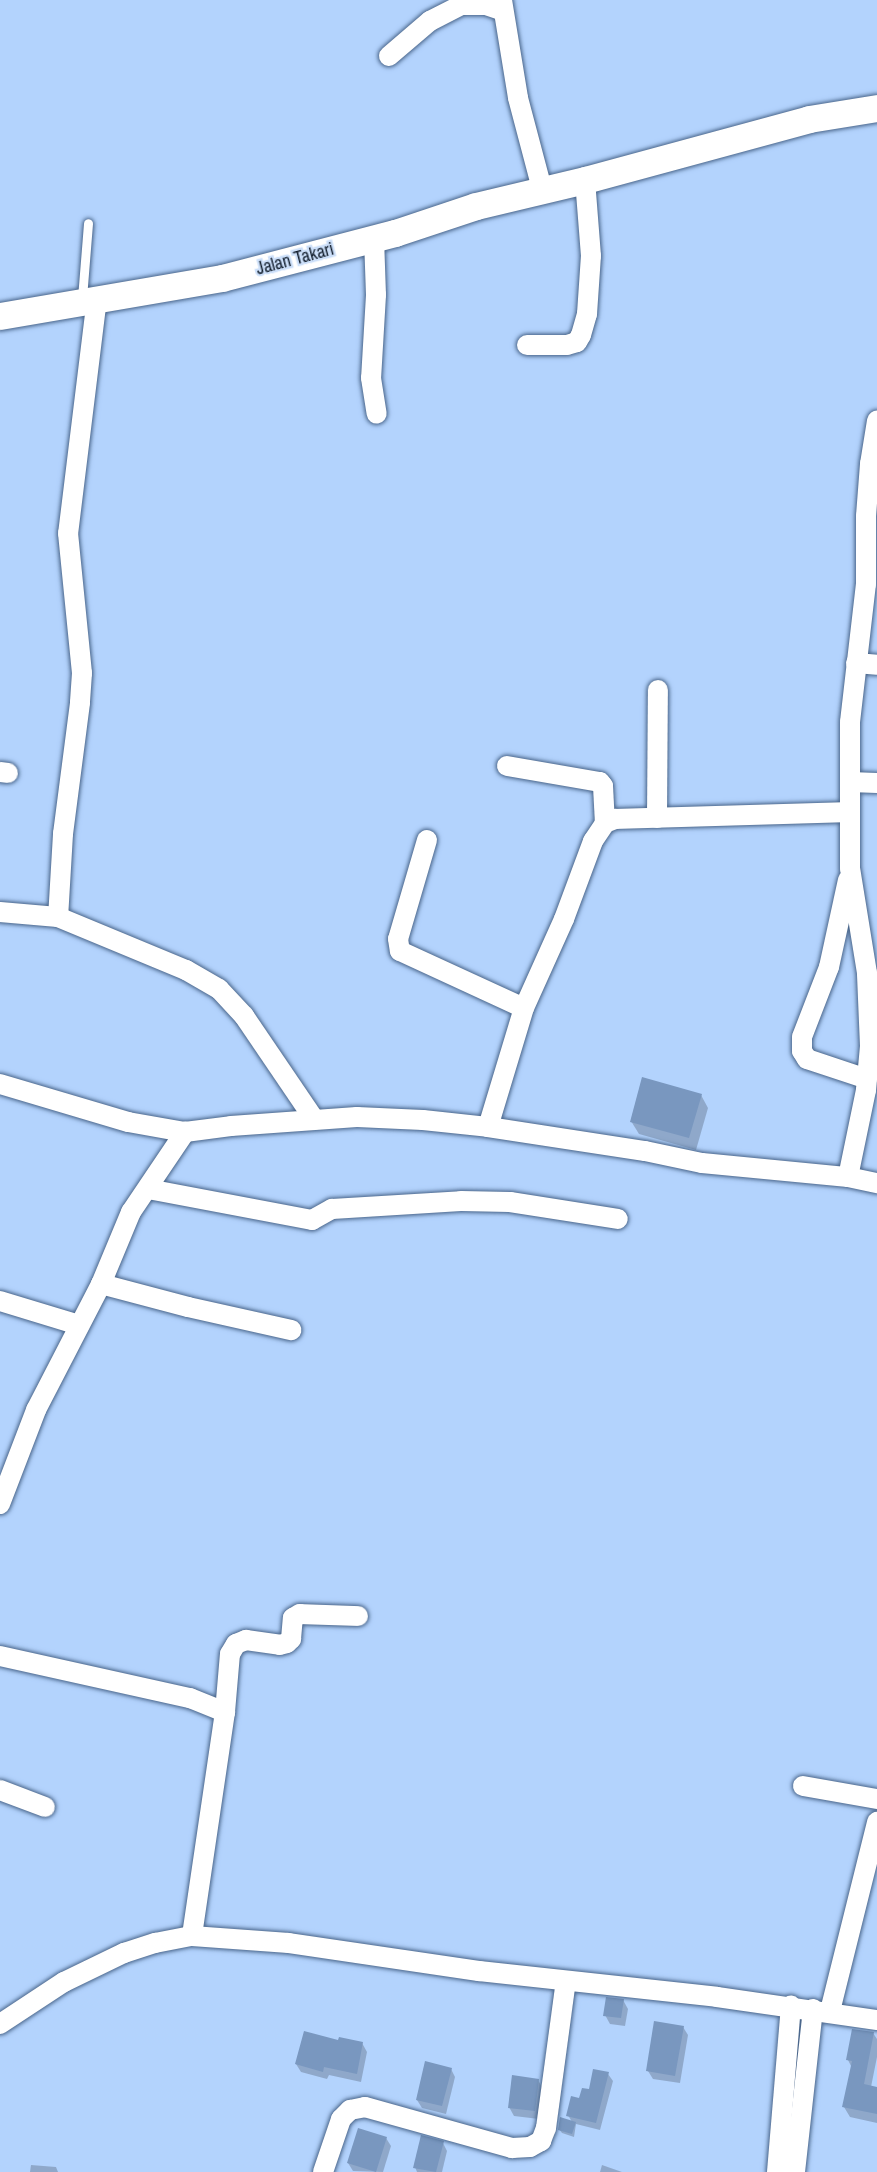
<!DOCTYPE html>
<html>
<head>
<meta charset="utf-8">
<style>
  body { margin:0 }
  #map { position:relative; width:877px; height:2172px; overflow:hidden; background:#b3d3fd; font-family:"Archivo Narrow",sans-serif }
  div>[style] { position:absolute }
  .shadow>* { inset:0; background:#0003 }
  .building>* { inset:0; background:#7997bf }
  .roads { filter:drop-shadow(0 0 2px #49658a) drop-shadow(0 0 2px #49658a) }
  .lane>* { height:9px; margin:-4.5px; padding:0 4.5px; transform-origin:4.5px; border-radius:4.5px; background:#fff }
  .street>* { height:20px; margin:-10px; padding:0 10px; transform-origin:10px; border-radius:10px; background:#fff }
  .secondary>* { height:27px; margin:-13.5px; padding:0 13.5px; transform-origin:13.5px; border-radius:13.5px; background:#fff }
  span { translate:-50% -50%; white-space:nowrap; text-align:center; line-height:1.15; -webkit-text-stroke:4.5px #ccdff9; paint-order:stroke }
  .street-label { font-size:18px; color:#121e2d }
</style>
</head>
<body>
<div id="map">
  <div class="shadow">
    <div style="clip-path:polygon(701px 1095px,708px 1108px,696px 1150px,639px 1134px,631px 1121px)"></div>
    <div style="clip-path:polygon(623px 2000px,628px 2009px,625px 2026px,610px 2024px,605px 2015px)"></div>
    <div style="clip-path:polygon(683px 2027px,688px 2035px,680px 2083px,653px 2079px,648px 2071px)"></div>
    <div style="clip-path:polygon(873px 2033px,877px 2039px,877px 2057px,871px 2087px,877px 2088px,877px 2123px,850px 2117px,844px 2107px,852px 2068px,848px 2060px)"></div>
    <div style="clip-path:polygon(339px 2042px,362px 2043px,367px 2052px,361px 2082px,329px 2075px,327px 2079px,301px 2072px,296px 2064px)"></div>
    <div style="clip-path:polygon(451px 2069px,455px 2077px,446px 2114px,422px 2108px,417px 2100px)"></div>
    <div style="clip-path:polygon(608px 2074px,613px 2081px,600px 2130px,576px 2124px,574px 2137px,562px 2133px,559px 2129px,572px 2122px,568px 2115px)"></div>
    <div style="clip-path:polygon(538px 2080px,543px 2089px,539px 2119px,514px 2116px,509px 2107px)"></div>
    <div style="clip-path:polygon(386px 2138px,391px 2146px,383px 2172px,353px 2171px,348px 2163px)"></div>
    <div style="clip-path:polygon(443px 2143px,447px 2151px,442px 2172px,417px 2172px,415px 2167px)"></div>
    <div style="clip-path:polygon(31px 2165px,56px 2167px,58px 2172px,30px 2172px)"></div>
    <div style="clip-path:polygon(602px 2165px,622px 2172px,600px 2172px)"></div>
  </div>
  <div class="building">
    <div style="clip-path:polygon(642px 1077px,702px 1094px,689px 1138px,630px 1122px)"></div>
    <div style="clip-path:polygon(606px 1997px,624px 1999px,621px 2018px,603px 2016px)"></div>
    <div style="clip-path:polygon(654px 2021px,684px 2026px,675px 2076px,646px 2071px)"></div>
    <div style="clip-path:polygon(852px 2029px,874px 2032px,864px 2084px,877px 2087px,877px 2114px,842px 2107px,852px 2061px,846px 2060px)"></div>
    <div style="clip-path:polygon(304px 2031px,338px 2040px,339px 2037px,363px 2042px,357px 2074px,324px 2067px,323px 2072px,295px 2064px)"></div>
    <div style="clip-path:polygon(425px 2061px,452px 2068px,442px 2106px,416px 2100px)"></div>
    <div style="clip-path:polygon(593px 2069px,609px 2072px,596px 2123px,566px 2116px,571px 2096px,579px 2098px,582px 2088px,589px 2089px)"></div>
    <div style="clip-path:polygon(512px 2075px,539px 2079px,535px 2111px,508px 2108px)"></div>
    <div style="clip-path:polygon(560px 2117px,576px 2122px,572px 2134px,558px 2130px)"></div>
    <div style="clip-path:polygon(358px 2128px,387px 2137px,376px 2172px,347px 2163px)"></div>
    <div style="clip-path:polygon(421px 2135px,444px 2141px,436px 2172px,413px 2168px)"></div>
  </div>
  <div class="roads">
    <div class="lane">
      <div style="left:82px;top:298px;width:75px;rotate:-85.4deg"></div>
    </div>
    <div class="street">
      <div style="left:502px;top:0;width:99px;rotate:80.7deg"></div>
      <div style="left:518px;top:98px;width:94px;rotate:75.2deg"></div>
      <div style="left:389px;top:56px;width:54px;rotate:-40.5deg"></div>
      <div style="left:430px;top:21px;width:36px;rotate:-27deg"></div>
      <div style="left:462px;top:5px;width:24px"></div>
      <div style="left:486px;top:5px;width:18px;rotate:19deg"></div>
      <div style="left:374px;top:238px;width:57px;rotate:88deg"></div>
      <div style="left:376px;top:295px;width:83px;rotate:93.4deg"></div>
      <div style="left:371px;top:378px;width:36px;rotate:81deg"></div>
      <div style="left:97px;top:298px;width:237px;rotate:97deg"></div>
      <div style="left:68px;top:533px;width:141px;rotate:84.3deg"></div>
      <div style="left:82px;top:673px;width:30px;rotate:94deg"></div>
      <div style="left:80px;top:703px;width:132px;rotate:97.4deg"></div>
      <div style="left:63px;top:834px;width:83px;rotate:93.4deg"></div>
      <div style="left:58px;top:917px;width:139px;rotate:22.5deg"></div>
      <div style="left:186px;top:970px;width:38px;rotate:30deg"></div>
      <div style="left:219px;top:989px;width:37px;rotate:47deg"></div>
      <div style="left:244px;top:1016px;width:125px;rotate:55.8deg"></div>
      <div style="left:527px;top:345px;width:40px"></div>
      <div style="left:567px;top:345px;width:10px;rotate:-17deg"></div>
      <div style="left:577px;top:342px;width:8px;rotate:-60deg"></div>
      <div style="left:581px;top:335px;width:22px;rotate:-74deg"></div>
      <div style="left:587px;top:314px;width:58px;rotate:-86.1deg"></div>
      <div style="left:591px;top:256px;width:76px;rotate:-94.5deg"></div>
      <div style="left:856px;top:663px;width:21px;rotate:5deg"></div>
      <div style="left:507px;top:766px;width:94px;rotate:9.8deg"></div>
      <div style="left:600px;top:782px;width:5px;rotate:53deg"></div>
      <div style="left:603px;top:786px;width:37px;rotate:87deg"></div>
      <div style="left:0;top:772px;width:8px;rotate:7deg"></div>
      <div style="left:850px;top:782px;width:27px;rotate:2deg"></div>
      <div style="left:657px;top:818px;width:128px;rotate:-89.6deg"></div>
      <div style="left:427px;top:840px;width:103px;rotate:106.3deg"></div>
      <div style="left:398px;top:939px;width:12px;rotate:81deg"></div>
      <div style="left:400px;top:951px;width:136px;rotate:24.7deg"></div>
      <div style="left:848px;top:880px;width:89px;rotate:102.3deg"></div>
      <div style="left:829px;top:967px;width:75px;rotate:111.1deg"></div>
      <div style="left:802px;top:1037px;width:14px;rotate:90deg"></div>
      <div style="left:802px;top:1051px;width:9px;rotate:58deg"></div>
      <div style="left:807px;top:1059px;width:63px;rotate:18.4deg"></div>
      <div style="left:0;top:912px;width:58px;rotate:4.9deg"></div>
      <div style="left:0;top:1084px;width:134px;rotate:16.5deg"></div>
      <div style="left:128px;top:1122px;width:58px;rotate:10deg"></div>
      <div style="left:185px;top:1132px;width:46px;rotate:-7.4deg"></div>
      <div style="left:231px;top:1126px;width:126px;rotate:-4.1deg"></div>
      <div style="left:357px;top:1117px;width:66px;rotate:2.6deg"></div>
      <div style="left:423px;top:1120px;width:65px;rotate:6.1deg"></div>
      <div style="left:488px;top:1127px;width:159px;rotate:8.7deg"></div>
      <div style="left:645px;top:1151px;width:58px;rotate:11.9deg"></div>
      <div style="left:702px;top:1163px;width:147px;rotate:5.5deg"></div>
      <div style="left:848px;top:1177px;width:30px;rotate:12deg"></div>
      <div style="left:488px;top:1127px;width:124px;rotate:-73.2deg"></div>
      <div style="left:524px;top:1008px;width:98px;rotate:-65.8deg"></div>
      <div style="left:564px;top:919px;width:83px;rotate:-69.6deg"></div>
      <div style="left:593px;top:841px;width:22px;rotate:-56deg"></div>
      <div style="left:605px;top:823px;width:11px;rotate:-22deg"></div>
      <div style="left:615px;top:819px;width:235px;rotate:-1.7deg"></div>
      <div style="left:848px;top:1177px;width:89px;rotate:-78.3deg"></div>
      <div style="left:866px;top:1090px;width:44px;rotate:-84.8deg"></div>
      <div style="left:870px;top:1046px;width:73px;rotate:-92.4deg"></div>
      <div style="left:867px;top:973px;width:106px;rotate:-99.2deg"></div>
      <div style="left:850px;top:868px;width:146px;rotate:-90deg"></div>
      <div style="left:850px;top:722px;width:139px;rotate:-83.4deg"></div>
      <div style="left:866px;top:584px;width:68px;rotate:-90deg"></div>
      <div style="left:866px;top:516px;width:52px;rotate:-85.6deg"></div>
      <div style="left:870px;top:464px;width:44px;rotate:-80.8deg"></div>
      <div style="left:148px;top:1189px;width:167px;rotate:10.7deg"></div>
      <div style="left:312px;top:1220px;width:23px;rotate:-29deg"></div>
      <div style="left:332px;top:1209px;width:129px;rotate:-3.5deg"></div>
      <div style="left:461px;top:1201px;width:49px;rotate:1.2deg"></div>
      <div style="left:510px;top:1202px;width:109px;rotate:8.9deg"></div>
      <div style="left:101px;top:1284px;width:90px;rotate:14.8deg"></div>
      <div style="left:188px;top:1307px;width:106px;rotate:12.6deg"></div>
      <div style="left:0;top:1301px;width:83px;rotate:16.9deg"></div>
      <div style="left:0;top:1504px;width:101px;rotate:-69deg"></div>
      <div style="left:36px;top:1410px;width:142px;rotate:-62.7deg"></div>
      <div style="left:101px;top:1284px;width:78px;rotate:-67.4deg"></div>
      <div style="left:131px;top:1212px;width:97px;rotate:-56deg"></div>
      <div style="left:0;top:1656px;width:195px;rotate:12.5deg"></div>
      <div style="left:190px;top:1698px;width:38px;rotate:22deg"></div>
      <div style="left:225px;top:1712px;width:226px;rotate:98.4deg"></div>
      <div style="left:225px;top:1712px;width:58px;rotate:-85.1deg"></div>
      <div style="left:230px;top:1654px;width:12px;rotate:-59deg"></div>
      <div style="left:236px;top:1644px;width:11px;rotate:-22deg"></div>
      <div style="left:246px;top:1640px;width:34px;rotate:8deg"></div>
      <div style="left:280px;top:1645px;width:7px;rotate:-16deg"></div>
      <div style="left:287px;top:1643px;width:6px;rotate:-45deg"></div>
      <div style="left:291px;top:1639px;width:21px;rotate:-85deg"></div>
      <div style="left:293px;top:1618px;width:8px;rotate:-30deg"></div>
      <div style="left:300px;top:1614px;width:58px;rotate:2deg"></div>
      <div style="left:803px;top:1786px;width:75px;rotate:10deg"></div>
      <div style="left:0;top:1790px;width:48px;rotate:20.7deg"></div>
      <div style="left:830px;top:2011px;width:195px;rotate:-76deg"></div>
      <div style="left:0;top:2024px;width:77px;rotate:-33.3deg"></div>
      <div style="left:64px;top:1982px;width:67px;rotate:-25.8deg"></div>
      <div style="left:124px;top:1953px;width:33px;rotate:-18deg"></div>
      <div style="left:155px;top:1943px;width:38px;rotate:-11deg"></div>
      <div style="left:192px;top:1936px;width:97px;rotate:4.1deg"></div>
      <div style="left:289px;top:1943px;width:192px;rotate:8.4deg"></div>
      <div style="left:479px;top:1971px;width:239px;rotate:6.2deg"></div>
      <div style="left:717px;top:1997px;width:162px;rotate:8.2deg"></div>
      <div style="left:323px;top:2172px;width:56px;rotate:-71.2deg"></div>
      <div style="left:341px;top:2119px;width:13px;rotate:-45deg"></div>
      <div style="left:350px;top:2110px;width:15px;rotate:-11deg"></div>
      <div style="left:365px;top:2107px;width:153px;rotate:15.6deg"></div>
      <div style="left:512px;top:2148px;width:18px;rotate:-3deg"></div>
      <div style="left:530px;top:2147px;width:13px;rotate:-29deg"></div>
      <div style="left:541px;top:2141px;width:14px;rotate:-69deg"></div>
      <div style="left:546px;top:2128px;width:148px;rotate:-82.3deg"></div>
      <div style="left:777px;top:2172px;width:167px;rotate:-85.2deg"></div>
      <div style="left:795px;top:2172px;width:164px;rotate:-83.7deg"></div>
    </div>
    <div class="secondary">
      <div style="left:0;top:316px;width:225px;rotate:-9.7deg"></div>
      <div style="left:222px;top:278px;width:179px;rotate:-14.6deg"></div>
      <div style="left:395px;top:233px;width:85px;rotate:-18.4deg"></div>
      <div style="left:476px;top:206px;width:112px;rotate:-13.4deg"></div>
      <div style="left:585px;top:180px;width:232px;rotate:-15.2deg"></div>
      <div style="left:809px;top:119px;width:69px;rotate:-9.2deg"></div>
    </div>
  </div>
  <div class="street-label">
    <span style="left:295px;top:259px;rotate:-15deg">Jalan Takari</span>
  </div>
</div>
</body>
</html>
